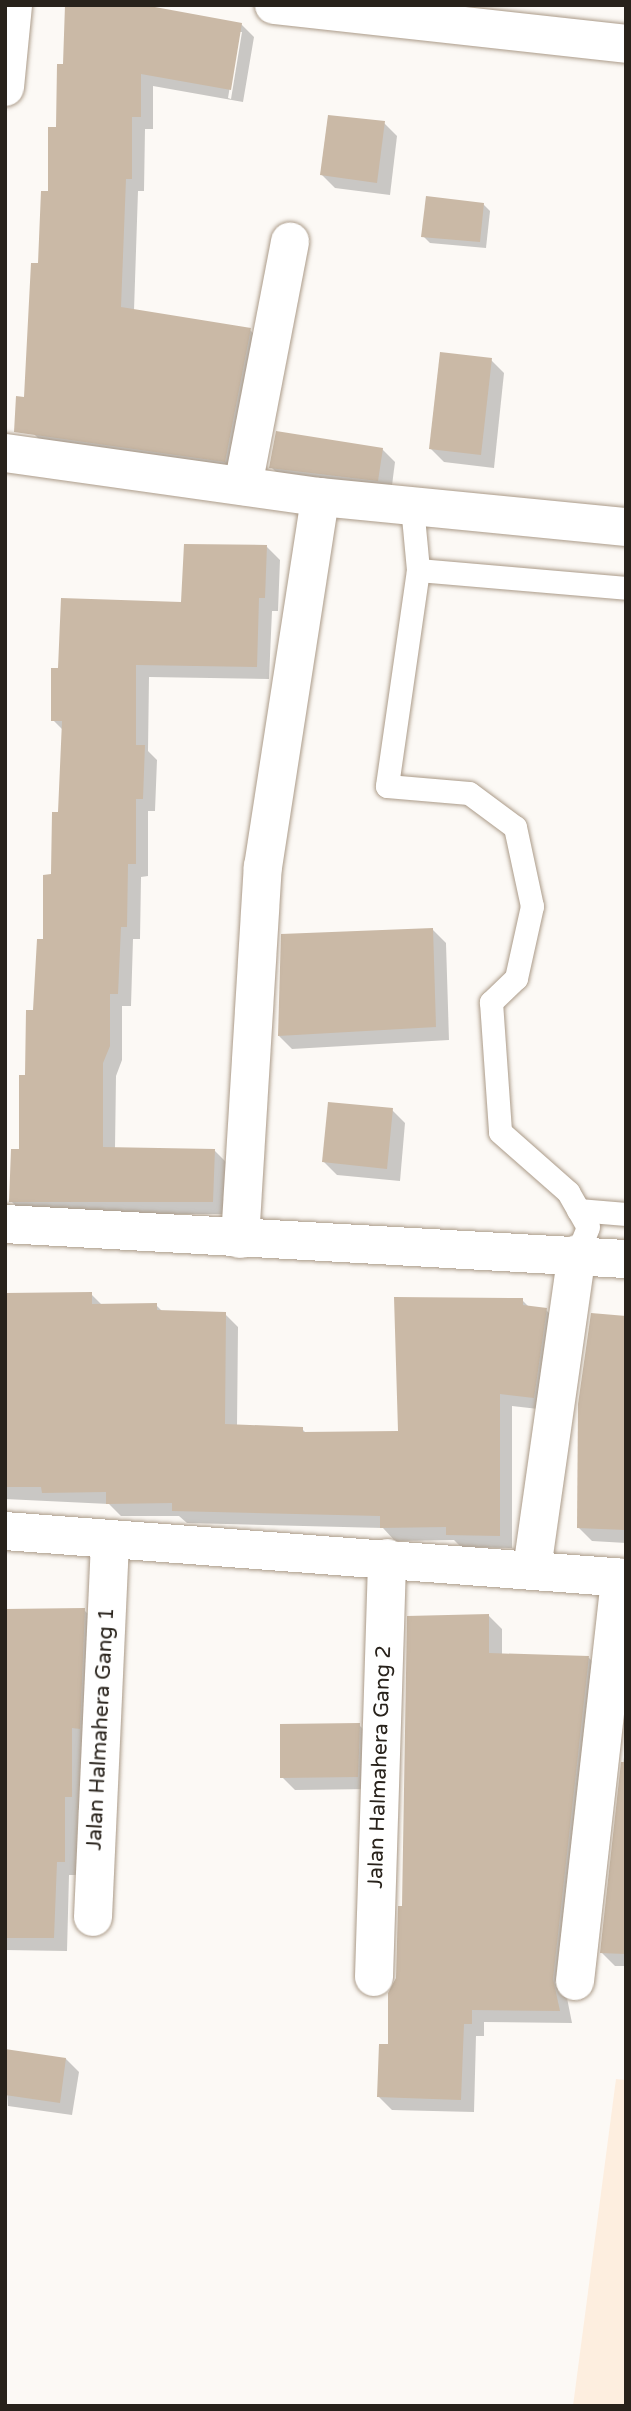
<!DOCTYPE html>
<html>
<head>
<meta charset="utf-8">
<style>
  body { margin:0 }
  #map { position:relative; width:631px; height:2411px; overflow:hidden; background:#fcf9f5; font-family:"Varela Round",sans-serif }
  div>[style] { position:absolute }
  .built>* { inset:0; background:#fdeedf }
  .shadow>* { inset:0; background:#0003 }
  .building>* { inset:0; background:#cab9a6 }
  .roads { filter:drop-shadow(0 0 2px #ab9b89) drop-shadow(0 0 2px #ab9b89) }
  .lane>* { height:23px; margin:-11.5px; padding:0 11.5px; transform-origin:11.5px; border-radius:11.5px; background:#fff }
  .street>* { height:38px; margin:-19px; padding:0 19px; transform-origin:19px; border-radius:19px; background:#fff }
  span { translate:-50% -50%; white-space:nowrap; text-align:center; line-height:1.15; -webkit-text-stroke:7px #fff; paint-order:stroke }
  .street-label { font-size:21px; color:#28221b }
  .frame { position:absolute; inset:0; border:7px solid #28221b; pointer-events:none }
</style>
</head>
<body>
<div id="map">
  <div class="built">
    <div style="clip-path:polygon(616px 2079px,626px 2080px,626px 2406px,573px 2406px)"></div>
  </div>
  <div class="shadow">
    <div style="clip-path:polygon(evenodd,241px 24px,254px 37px,243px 102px,153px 86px,153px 129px,145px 129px,144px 191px,138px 191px,134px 311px,250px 330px,263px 343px,238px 474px,47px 447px,34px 434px,58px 129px,58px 66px,241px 24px,239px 32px,242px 32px,231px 99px,228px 98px,239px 32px)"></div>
    <div style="clip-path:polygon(384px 123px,397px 136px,390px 195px,335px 188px,322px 175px)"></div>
    <div style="clip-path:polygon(483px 204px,490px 211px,486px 248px,430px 243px,423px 236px)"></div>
    <div style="clip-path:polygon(491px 360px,504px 373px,494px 468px,444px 462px,431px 449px)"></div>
    <div style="clip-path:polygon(382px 449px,395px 462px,391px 493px,284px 480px,271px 467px)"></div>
    <div style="clip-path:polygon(267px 547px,280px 560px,278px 611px,272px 611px,269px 679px,149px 677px,148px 751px,157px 760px,155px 811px,148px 811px,148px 876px,141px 877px,140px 939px,133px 939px,131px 1006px,122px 1006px,122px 1060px,116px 1076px,115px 1149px,215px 1151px,228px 1164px,226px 1214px,24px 1214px,11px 1201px,20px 1151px,59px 813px,64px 731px,53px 720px,60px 669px,182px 604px)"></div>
    <div style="clip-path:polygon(433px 930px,446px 943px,449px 1040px,292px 1049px,279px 1036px)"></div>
    <div style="clip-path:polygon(392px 1110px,405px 1123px,400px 1181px,337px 1175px,324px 1162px)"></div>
    <div style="clip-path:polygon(91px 1294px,103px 1306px,156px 1305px,163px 1312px,225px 1314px,238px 1327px,237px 1427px,302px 1429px,307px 1434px,400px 1433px,522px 1300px,530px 1308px,546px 1310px,559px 1323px,547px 1410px,512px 1406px,512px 1548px,461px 1547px,454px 1540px,395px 1541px,383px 1528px,187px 1523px,179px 1516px,121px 1516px,109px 1504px,5px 1499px,5px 1352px)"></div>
    <div style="clip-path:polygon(626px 1318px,626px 1543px,592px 1541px,579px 1528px)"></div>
    <div style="clip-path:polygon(84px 1610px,97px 1623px,84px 1810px,78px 1810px,77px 1875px,69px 1875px,67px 1951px,5px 1950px,5px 1611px)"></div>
    <div style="clip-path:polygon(489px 1616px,502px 1629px,502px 1655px,589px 1658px,602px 1671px,566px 1993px,572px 2023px,484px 2022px,484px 2036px,476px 2036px,474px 2112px,392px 2110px,379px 2097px,389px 2046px,404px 1908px)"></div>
    <div style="clip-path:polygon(359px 1725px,372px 1738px,371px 1789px,295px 1790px,282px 1777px)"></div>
    <div style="clip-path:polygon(626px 1739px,626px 1966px,615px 1966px,602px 1953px)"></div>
    <div style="clip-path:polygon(5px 2051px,66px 2059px,79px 2072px,72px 2115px,8px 2106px)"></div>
  </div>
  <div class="building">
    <div style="clip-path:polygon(65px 5px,144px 5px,242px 23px,231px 90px,141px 74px,141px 117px,132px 117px,132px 179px,126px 179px,121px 307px,251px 328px,225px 462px,14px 432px,16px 396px,24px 397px,31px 263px,38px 263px,41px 191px,48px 191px,48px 127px,56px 127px,57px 64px,63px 64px)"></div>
    <div style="clip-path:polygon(328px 115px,385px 121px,377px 183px,320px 175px)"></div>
    <div style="clip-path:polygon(426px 196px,484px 203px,480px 242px,421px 237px)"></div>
    <div style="clip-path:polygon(440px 352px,492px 358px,481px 455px,429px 449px)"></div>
    <div style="clip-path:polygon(276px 431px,383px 448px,378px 481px,269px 468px)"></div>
    <div style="clip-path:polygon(184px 544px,267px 545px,265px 598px,259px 598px,257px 667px,136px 665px,136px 745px,145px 745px,143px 799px,136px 799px,136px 864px,128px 864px,127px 927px,121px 927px,118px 994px,110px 994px,110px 1046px,103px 1063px,103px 1147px,215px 1149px,213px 1202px,9px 1202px,11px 1149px,19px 1149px,19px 1075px,25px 1075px,26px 1010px,33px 1010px,37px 939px,43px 939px,43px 875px,51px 874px,52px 812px,58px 812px,62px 721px,51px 721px,51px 668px,58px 668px,61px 598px,181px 602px)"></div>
    <div style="clip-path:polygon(433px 928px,436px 1027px,278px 1036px,281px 934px)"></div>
    <div style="clip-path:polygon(328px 1102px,393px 1108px,387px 1169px,322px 1162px)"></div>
    <div style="clip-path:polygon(92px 1292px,92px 1304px,157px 1303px,157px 1310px,226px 1312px,225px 1424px,303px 1427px,303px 1432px,398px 1431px,394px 1297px,523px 1298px,523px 1305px,547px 1308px,534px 1398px,500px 1394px,500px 1536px,446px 1535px,446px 1527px,380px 1528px,380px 1516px,172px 1511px,172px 1503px,106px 1504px,106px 1492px,42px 1493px,41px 1487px,5px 1487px,5px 1293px)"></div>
    <div style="clip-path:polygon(591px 1313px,626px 1316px,626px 1530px,577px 1528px,578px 1404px)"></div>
    <div style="clip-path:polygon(85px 1608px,80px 1729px,72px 1728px,72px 1797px,65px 1797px,65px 1862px,57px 1862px,54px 1938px,5px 1938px,5px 1609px)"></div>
    <div style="clip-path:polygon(489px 1614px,489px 1653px,589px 1656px,553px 1979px,560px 2011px,472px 2010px,472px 2024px,464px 2024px,461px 2100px,377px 2097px,379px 2044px,388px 2044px,388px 1993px,396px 1978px,398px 1906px,402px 1906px,407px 1616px)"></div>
    <div style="clip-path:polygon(360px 1723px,358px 1777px,280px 1778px,280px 1724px)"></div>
    <div style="clip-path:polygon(621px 1762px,626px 1762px,626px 1954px,600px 1953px)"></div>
    <div style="clip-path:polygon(5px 2049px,66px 2058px,60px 2103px,5px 2095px)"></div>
  </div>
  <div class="roads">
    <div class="lane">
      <div style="left:412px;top:506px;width:64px;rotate:84.6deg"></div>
      <div style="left:418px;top:570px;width:209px;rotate:4.9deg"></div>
      <div style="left:418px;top:570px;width:218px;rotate:98.2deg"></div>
      <div style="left:387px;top:786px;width:82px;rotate:4.9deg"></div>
      <div style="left:469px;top:793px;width:57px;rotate:36.5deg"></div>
      <div style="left:515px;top:827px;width:81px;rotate:77.9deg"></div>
      <div style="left:532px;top:906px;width:74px;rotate:102.5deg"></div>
      <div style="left:516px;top:978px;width:35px;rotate:136deg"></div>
      <div style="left:491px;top:1002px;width:130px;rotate:86deg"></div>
      <div style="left:500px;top:1132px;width:91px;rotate:41.4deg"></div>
      <div style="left:568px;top:1192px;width:40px;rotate:60.3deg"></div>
      <div style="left:588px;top:1227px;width:29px;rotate:112deg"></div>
      <div style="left:578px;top:1210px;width:48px;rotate:4.8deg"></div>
    </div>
    <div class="street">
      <div style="left:274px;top:5px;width:354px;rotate:6.3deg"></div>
      <div style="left:5px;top:87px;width:82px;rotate:-84.4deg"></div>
      <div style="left:5px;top:453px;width:318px;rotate:8deg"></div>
      <div style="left:320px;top:497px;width:307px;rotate:5.6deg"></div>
      <div style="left:243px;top:486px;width:249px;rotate:-79.1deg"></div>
      <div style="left:5px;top:1224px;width:622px;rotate:3.23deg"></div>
      <div style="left:240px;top:1239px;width:373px;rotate:-86.5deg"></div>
      <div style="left:263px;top:867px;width:374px;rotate:-81.2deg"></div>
      <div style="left:5px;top:1531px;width:623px;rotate:4.33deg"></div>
      <div style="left:532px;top:1569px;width:318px;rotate:-81.9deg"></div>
      <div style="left:93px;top:1917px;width:376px;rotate:-87.4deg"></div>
      <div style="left:374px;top:1977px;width:419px;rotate:-88.2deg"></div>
      <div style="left:575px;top:1981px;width:406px;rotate:-83.6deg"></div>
    </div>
  </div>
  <div class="street-label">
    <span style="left:101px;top:1729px;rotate:-87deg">Jalan Halmahera Gang 1</span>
    <span style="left:380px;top:1767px;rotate:-88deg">Jalan Halmahera Gang 2</span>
  </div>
  <div class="frame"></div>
</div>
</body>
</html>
